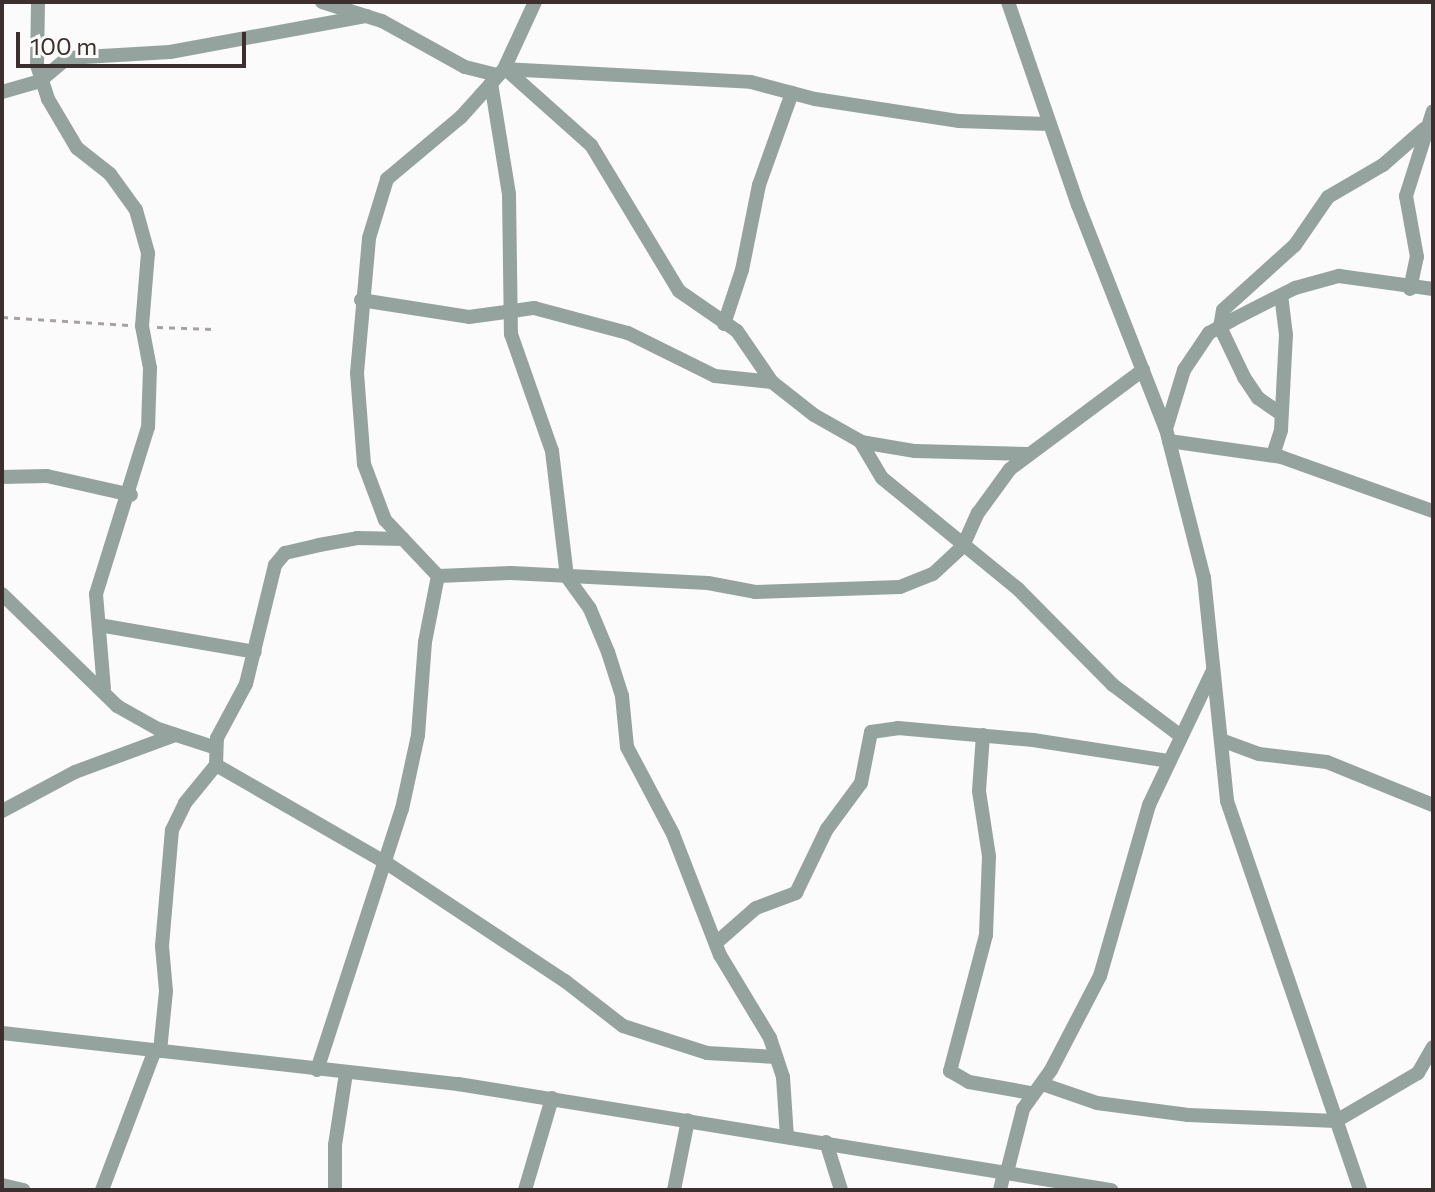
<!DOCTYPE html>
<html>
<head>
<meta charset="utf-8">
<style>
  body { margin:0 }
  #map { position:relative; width:1435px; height:1192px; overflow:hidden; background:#fbfbfb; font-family:Commissioner,sans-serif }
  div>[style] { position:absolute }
  .path>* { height:3px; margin-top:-1.5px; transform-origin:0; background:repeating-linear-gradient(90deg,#a7a1a2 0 6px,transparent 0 12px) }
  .minor>* { height:14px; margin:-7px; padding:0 7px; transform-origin:7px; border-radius:7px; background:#95a39e }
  span { translate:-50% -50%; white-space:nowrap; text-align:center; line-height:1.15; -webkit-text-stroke:8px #fbfbfb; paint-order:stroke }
  .frame { position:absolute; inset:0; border:4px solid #3d2f30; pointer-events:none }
  .scale { position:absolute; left:16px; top:32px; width:230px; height:36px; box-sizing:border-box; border:4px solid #3d2f30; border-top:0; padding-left:10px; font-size:24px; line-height:28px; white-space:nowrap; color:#3d2f30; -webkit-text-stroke:6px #fbfbfb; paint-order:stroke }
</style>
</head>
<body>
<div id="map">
  <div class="path">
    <div style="left:2px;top:317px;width:127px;rotate:3.6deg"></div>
    <div style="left:157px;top:327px;width:56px;rotate:2deg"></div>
  </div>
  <div class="minor">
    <div style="left:38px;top:2px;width:63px;rotate:90.9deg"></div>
    <div style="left:37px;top:65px;width:36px;rotate:72deg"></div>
    <div style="left:48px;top:99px;width:57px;rotate:59.4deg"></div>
    <div style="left:77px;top:148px;width:42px;rotate:38.2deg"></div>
    <div style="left:110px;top:174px;width:44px;rotate:54.2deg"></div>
    <div style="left:136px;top:210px;width:45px;rotate:74.4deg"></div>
    <div style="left:148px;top:253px;width:73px;rotate:94.7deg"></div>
    <div style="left:142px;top:326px;width:43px;rotate:79.2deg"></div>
    <div style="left:150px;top:368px;width:59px;rotate:91.9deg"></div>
    <div style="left:148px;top:427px;width:175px;rotate:107.3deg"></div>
    <div style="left:96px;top:594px;width:95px;rotate:85.2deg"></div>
    <div style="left:322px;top:2px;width:63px;rotate:17.6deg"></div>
    <div style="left:382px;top:21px;width:95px;rotate:29deg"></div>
    <div style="left:465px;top:67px;width:34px;rotate:14deg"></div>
    <div style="left:1008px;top:2px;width:215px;rotate:71deg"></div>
    <div style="left:1078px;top:205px;width:241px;rotate:68.6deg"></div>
    <div style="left:1166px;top:429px;width:154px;rotate:75.7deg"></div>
    <div style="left:1204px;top:578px;width:224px;rotate:84.1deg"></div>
    <div style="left:1227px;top:801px;width:411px;rotate:71.1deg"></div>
    <div style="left:505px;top:69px;width:246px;rotate:3deg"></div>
    <div style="left:751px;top:82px;width:66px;rotate:14.9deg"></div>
    <div style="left:815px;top:99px;width:146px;rotate:8.7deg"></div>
    <div style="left:959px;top:121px;width:91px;rotate:1.9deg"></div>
    <div style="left:509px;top:72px;width:110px;rotate:41.7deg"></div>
    <div style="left:591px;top:145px;width:170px;rotate:58.9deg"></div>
    <div style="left:679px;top:291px;width:70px;rotate:34.6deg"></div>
    <div style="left:737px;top:331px;width:62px;rotate:55.5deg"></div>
    <div style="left:772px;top:382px;width:53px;rotate:38.2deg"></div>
    <div style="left:814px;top:415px;width:53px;rotate:29.5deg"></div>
    <div style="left:860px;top:441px;width:43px;rotate:59.3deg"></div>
    <div style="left:882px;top:478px;width:176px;rotate:39.2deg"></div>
    <div style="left:1018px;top:589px;width:135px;rotate:45.3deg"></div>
    <div style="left:1113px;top:685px;width:85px;rotate:36.9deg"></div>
    <div style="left:491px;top:83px;width:112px;rotate:80.8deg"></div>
    <div style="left:509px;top:194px;width:140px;rotate:89.2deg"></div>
    <div style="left:511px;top:334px;width:124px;rotate:70.7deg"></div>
    <div style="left:552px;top:451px;width:127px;rotate:83.2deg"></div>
    <div style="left:567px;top:577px;width:39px;rotate:54deg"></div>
    <div style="left:590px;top:609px;width:47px;rotate:67.3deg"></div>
    <div style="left:608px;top:652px;width:46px;rotate:72.3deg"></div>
    <div style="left:622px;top:696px;width:51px;rotate:84.4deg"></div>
    <div style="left:627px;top:747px;width:98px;rotate:62.1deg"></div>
    <div style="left:673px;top:834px;width:130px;rotate:68.8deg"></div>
    <div style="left:720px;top:955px;width:97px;rotate:58.9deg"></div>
    <div style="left:770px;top:1038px;width:41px;rotate:71.6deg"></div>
    <div style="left:783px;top:1077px;width:60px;rotate:86.2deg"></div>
    <div style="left:2px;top:92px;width:40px;rotate:-16deg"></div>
    <div style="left:40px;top:81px;width:35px;rotate:-40deg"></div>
    <div style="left:67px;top:58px;width:103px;rotate:-3.3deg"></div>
    <div style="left:170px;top:52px;width:200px;rotate:-10.4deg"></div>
    <div style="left:1410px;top:289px;width:33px;rotate:-78deg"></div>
    <div style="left:1417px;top:257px;width:62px;rotate:-100.2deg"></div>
    <div style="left:1406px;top:196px;width:89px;rotate:-72.4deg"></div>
    <div style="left:361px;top:300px;width:109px;rotate:8.9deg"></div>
    <div style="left:469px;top:317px;width:66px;rotate:-7.9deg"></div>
    <div style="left:534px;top:308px;width:97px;rotate:14.9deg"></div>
    <div style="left:628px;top:333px;width:97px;rotate:26.3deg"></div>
    <div style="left:715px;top:376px;width:57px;rotate:6deg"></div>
    <div style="left:724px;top:324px;width:57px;rotate:-71.6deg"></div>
    <div style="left:742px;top:270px;width:87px;rotate:-78.7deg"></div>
    <div style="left:759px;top:185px;width:98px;rotate:-70.3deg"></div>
    <div style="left:1281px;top:414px;width:28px;rotate:-145deg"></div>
    <div style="left:1258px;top:398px;width:25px;rotate:-124deg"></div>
    <div style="left:1244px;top:377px;width:55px;rotate:-115.6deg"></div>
    <div style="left:1220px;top:327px;width:17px;rotate:-80deg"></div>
    <div style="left:1223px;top:310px;width:97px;rotate:-42.1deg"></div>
    <div style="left:1295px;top:245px;width:58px;rotate:-55.5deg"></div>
    <div style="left:1328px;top:197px;width:64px;rotate:-30.2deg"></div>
    <div style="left:1383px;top:165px;width:55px;rotate:-41.3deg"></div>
    <div style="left:1166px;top:429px;width:62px;rotate:-73deg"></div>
    <div style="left:1184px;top:370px;width:45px;rotate:-56deg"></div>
    <div style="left:1209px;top:333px;width:26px;rotate:-29deg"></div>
    <div style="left:1232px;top:320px;width:71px;rotate:-26.9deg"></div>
    <div style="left:1295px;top:288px;width:46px;rotate:-15.3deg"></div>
    <div style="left:1339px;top:276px;width:95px;rotate:7.9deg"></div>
    <div style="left:1169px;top:441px;width:113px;rotate:8.1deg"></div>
    <div style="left:1281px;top:457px;width:161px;rotate:19.6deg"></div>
    <div style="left:861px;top:442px;width:55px;rotate:9.5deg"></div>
    <div style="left:915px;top:451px;width:113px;rotate:1.5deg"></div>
    <div style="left:1273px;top:455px;width:26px;rotate:-72deg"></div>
    <div style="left:1281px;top:430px;width:95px;rotate:-87deg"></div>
    <div style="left:1286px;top:335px;width:38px;rotate:-97deg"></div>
    <div style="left:2px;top:477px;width:45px;rotate:-1.3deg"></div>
    <div style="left:47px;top:476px;width:86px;rotate:12.7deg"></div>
    <div style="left:438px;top:576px;width:77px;rotate:-133.4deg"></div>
    <div style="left:385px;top:520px;width:60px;rotate:-110.6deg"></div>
    <div style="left:364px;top:464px;width:91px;rotate:-94.4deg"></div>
    <div style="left:357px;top:373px;width:136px;rotate:-84.9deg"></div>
    <div style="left:369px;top:238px;width:62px;rotate:-73deg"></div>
    <div style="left:387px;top:179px;width:97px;rotate:-40deg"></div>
    <div style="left:461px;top:117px;width:64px;rotate:-48.1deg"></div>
    <div style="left:504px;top:69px;width:74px;rotate:-65.2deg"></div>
    <div style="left:2px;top:594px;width:161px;rotate:44.2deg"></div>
    <div style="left:117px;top:706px;width:47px;rotate:29.3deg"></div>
    <div style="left:158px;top:729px;width:61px;rotate:18.1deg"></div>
    <div style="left:99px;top:625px;width:158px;rotate:9.8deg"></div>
    <div style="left:983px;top:735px;width:56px;rotate:94.1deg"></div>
    <div style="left:979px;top:791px;width:66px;rotate:81.3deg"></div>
    <div style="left:989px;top:856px;width:79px;rotate:92.2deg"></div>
    <div style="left:986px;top:935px;width:141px;rotate:104.8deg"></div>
    <div style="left:950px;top:1071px;width:22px;rotate:30deg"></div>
    <div style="left:969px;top:1082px;width:63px;rotate:10.1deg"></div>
    <div style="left:1221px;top:740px;width:40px;rotate:20.2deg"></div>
    <div style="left:1259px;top:754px;width:68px;rotate:6.7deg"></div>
    <div style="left:1327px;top:762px;width:114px;rotate:22.1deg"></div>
    <div style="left:216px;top:765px;width:195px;rotate:29.9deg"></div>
    <div style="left:385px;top:862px;width:216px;rotate:33.5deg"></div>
    <div style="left:565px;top:981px;width:73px;rotate:37.8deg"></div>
    <div style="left:623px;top:1026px;width:88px;rotate:17.8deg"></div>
    <div style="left:707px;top:1053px;width:69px;rotate:3.3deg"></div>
    <div style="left:2px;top:811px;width:83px;rotate:-28.1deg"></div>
    <div style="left:75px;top:772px;width:107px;rotate:-20.3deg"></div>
    <div style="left:716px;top:943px;width:53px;rotate:-41.2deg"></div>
    <div style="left:756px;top:908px;width:43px;rotate:-20.6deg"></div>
    <div style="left:796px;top:893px;width:71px;rotate:-64.2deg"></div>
    <div style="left:827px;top:829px;width:57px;rotate:-53.5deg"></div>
    <div style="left:861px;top:783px;width:52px;rotate:-78.9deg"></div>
    <div style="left:871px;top:732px;width:27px;rotate:-8deg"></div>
    <div style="left:898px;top:728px;width:136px;rotate:5.1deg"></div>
    <div style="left:1033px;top:740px;width:138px;rotate:8.8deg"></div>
    <div style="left:2px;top:1033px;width:459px;rotate:6.4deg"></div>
    <div style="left:458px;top:1084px;width:662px;rotate:9.22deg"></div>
    <div style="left:160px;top:1051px;width:60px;rotate:-84.3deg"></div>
    <div style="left:166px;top:991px;width:45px;rotate:-95.1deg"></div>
    <div style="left:162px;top:946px;width:116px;rotate:-85.1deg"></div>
    <div style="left:172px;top:830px;width:30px;rotate:-64deg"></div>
    <div style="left:185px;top:803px;width:49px;rotate:-50.8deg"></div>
    <div style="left:216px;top:765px;width:27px;rotate:-88deg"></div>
    <div style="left:217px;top:738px;width:61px;rotate:-61.8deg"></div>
    <div style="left:246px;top:684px;width:122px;rotate:-76.3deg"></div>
    <div style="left:275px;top:565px;width:16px;rotate:-50deg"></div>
    <div style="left:285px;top:553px;width:35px;rotate:-13deg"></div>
    <div style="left:319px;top:545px;width:39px;rotate:-10deg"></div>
    <div style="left:357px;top:538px;width:46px;rotate:1.2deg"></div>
    <div style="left:317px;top:1070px;width:274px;rotate:-72deg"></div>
    <div style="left:402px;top:809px;width:76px;rotate:-77.8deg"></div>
    <div style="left:418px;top:735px;width:93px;rotate:-85.7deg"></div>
    <div style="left:425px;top:642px;width:67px;rotate:-78.9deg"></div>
    <div style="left:438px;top:576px;width:73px;rotate:-2.4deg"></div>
    <div style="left:511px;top:573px;width:197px;rotate:2.9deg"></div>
    <div style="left:708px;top:583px;width:48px;rotate:10.8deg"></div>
    <div style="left:755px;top:592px;width:145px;rotate:-2deg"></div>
    <div style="left:900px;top:587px;width:35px;rotate:-22deg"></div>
    <div style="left:933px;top:574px;width:41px;rotate:-43deg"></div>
    <div style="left:963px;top:546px;width:36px;rotate:-66deg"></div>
    <div style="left:978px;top:513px;width:54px;rotate:-54deg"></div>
    <div style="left:1010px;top:469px;width:166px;rotate:-36.7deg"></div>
    <div style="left:1042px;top:1084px;width:58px;rotate:19.1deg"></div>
    <div style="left:1097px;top:1103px;width:92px;rotate:7.5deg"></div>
    <div style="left:1188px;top:1115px;width:148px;rotate:2.3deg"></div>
    <div style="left:1336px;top:1121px;width:95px;rotate:-30.3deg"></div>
    <div style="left:1418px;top:1073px;width:30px;rotate:-60deg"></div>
    <div style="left:826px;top:1142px;width:50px;rotate:72.6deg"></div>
    <div style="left:1007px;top:1172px;width:65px;rotate:-75.7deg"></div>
    <div style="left:1023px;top:1109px;width:48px;rotate:-54.3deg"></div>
    <div style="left:1051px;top:1070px;width:106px;rotate:-62.5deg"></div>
    <div style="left:1100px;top:976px;width:178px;rotate:-74deg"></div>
    <div style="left:1149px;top:805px;width:149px;rotate:-64.6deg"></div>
    <div style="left:2px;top:1185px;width:22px;rotate:13deg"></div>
    <div style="left:102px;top:1190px;width:150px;rotate:-69.3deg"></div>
    <div style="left:335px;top:1190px;width:45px;rotate:-90deg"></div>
    <div style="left:335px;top:1145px;width:73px;rotate:-81.3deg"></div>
    <div style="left:525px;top:1190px;width:96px;rotate:-73.6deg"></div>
    <div style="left:674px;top:1190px;width:71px;rotate:-78.7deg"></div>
    <div style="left:1000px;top:1190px;width:18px;rotate:-77deg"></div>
  </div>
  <div class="frame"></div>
  <div class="scale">100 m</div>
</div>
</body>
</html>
